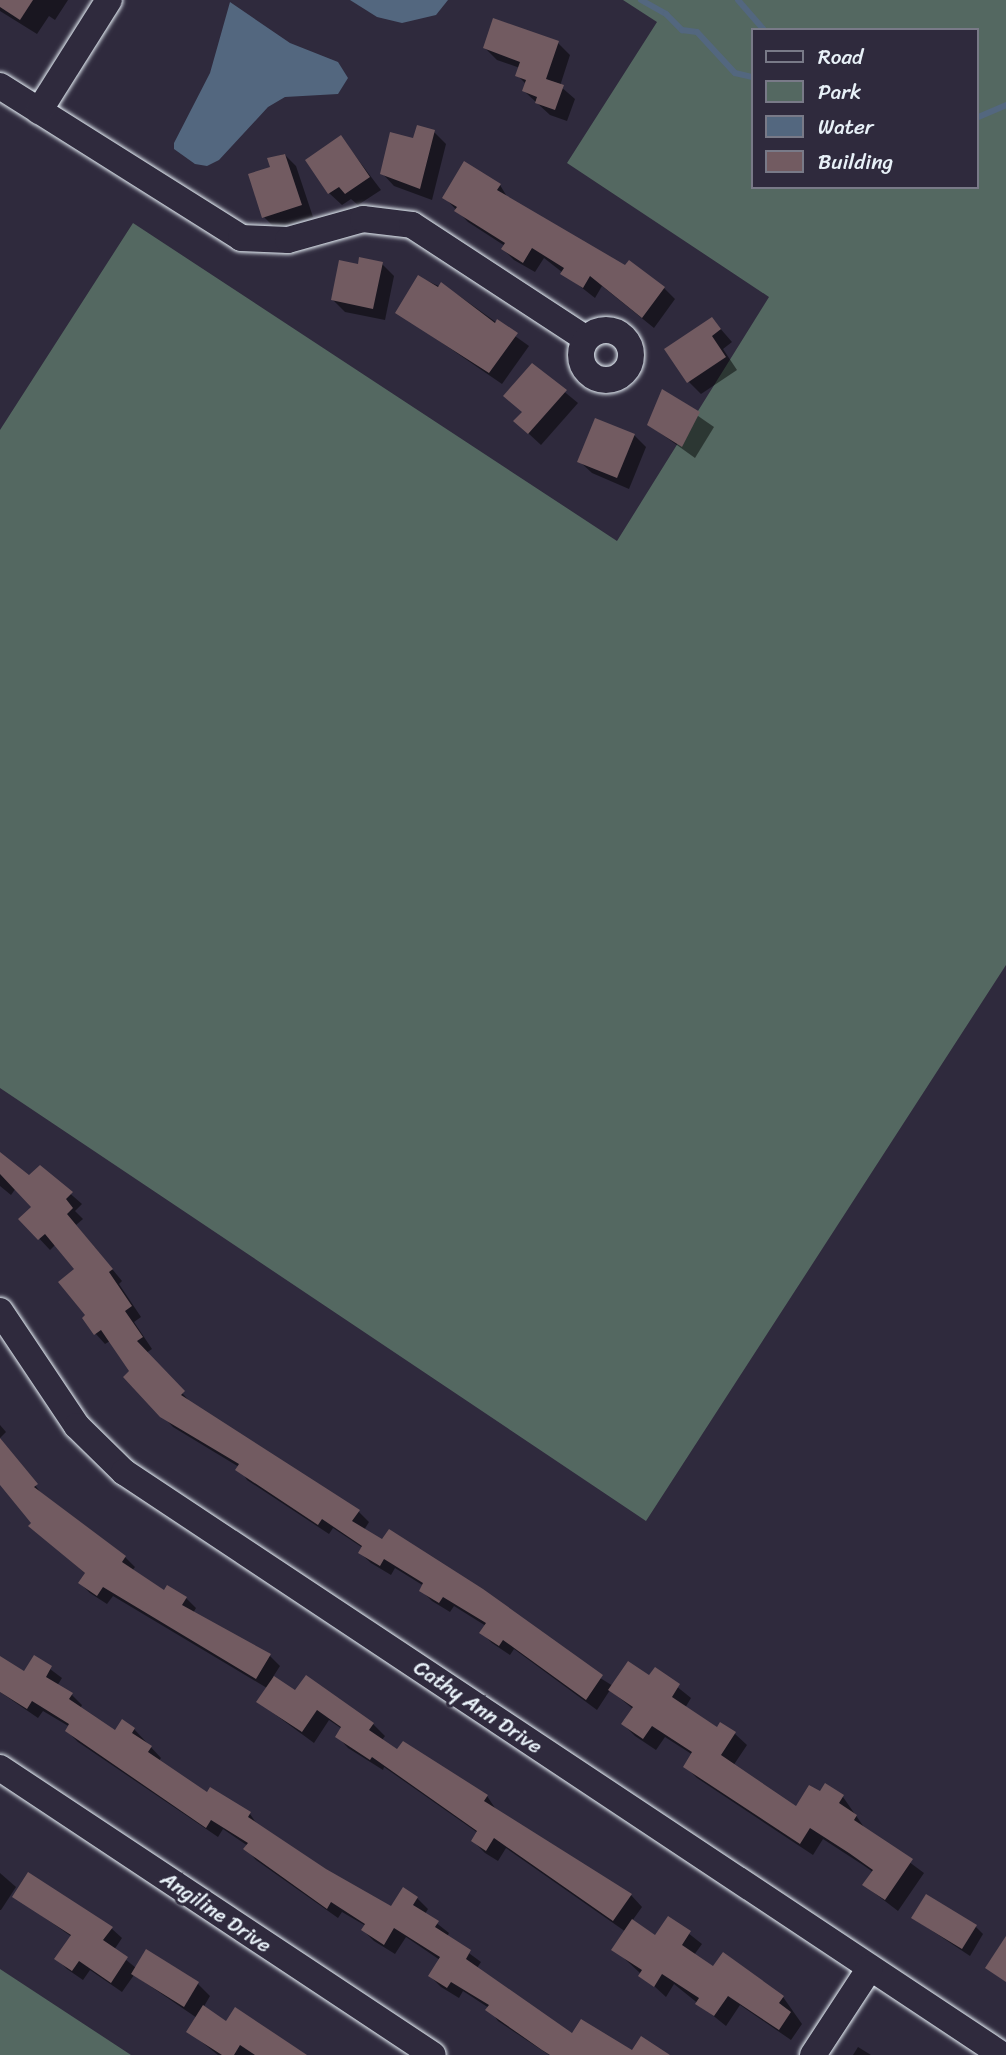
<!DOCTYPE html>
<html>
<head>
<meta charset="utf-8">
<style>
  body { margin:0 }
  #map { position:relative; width:1006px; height:2055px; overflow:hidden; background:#2f2a3d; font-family:Sriracha,sans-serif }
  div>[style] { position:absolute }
  .green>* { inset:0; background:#546861 }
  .water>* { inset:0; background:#53677f }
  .shadow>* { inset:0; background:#0007 }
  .stream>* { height:6px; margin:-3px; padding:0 3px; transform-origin:3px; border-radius:3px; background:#53677f }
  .building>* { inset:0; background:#725b61 }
  .roads { filter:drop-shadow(0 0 2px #e8f1f8) drop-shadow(0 0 2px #e8f1f8) }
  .minor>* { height:26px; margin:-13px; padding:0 13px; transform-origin:13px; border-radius:13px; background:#2f2a3d }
  .minor>.ring { margin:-13px; padding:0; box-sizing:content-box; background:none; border:26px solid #2f2a3d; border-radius:50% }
  span { translate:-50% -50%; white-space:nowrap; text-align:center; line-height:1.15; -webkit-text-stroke:6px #2f2a3d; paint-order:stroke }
  .street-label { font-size:21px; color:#e8f1f8 }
  .legend { position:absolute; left:751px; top:28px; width:228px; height:161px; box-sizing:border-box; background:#2f2a3d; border:2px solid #797a88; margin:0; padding:9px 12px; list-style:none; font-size:21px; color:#e8f1f8 }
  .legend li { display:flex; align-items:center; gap:14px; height:35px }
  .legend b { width:35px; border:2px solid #797a88 }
</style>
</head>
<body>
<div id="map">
  <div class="green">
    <div style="clip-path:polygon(evenodd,623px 0,1006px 0,1006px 965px,646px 1521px,0 1088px,0 430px,133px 223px,617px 541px,769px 297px,567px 163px,657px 22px,623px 0,752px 30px,976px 30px,976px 187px,752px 187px,752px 30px)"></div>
    <div style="clip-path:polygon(0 1968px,0 1969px,131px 2055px,0 2055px)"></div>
  </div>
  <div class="water">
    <div style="clip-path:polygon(350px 0,448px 0,436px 15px,402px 23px,377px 17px)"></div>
    <div style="clip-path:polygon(230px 2px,290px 43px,338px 62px,348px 78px,338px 94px,285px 97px,268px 107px,219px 160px,207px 166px,195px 164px,174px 149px,174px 143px,210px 73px)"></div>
  </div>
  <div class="shadow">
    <div style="clip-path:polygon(0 0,68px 0,55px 20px,49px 16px,37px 34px,0 11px)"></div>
    <div style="clip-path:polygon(558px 43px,570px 55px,560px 86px,575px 99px,567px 121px,550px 115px,524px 91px,526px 84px,517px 75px,520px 68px,497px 60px,485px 48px)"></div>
    <div style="clip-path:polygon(434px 132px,446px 144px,432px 200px,394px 186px,382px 173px,415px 140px)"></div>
    <div style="clip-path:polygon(341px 137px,381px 190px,358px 205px,351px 199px,342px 205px,329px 193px)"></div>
    <div style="clip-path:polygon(284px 154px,296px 166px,313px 217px,276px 229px,264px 217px,272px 168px,269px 159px)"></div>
    <div style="clip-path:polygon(500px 185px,509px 200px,664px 288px,675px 299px,654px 328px,602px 286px,595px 298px,544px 258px,535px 272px,514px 260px,503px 249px,505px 246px,468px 222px,444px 197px)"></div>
    <div style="clip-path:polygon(382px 264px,394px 276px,385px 320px,345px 312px,332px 299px,359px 267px)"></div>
    <div style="clip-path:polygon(419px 277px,458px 295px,529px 346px,502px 384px,397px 312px)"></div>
    <div style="clip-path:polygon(712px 319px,732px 342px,723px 349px,737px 370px,701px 394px,689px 382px)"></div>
    <div style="clip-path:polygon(533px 366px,578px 403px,541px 445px,528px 433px,523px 413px)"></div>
    <div style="clip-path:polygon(662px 391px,714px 427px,695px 458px,649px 425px)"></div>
    <div style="clip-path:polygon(634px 435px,646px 447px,629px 489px,592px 473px,579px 461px)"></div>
    <div style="clip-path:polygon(0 1154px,29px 1178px,40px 1167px,82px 1204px,75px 1211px,83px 1219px,76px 1225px,122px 1281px,119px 1284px,141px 1317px,134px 1322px,152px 1349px,146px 1353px,192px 1404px,358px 1511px,369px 1522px,364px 1530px,613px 1686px,649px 1678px,655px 1669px,691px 1698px,685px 1708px,718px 1729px,734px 1733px,747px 1745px,733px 1766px,796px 1808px,820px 1794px,843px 1797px,866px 1830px,924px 1873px,898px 1911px,864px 1885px,873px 1872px,863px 1865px,823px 1839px,813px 1855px,697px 1778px,685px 1766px,693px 1755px,665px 1737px,656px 1750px,635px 1736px,623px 1724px,633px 1709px,610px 1690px,597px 1710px,514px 1649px,510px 1655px,492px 1643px,482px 1633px,486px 1626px,454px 1606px,450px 1612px,432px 1601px,421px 1590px,424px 1586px,395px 1568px,391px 1575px,371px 1563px,360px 1553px,363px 1548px,333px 1528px,329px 1534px,247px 1480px,239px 1467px,173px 1427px,125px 1377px,131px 1371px,110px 1341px,105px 1344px,95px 1333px,76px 1270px,56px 1244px,50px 1250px,21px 1219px,34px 1207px,16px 1188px,11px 1195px,0 1186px)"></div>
    <div style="clip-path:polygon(0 1425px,6px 1432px,0 1438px)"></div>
    <div style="clip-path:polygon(0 1439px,44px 1497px,125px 1557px,135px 1567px,132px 1571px,165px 1592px,186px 1598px,196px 1608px,193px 1613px,270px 1656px,280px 1666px,273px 1677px,296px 1693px,307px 1677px,373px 1724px,385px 1736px,382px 1740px,398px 1752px,487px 1796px,497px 1811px,631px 1895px,642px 1907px,632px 1921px,656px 1937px,669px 1918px,702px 1944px,694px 1955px,714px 1969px,783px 1997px,802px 2024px,791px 2040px,740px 2005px,726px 2026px,674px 1984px,666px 1997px,614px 1949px,626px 1932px,506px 1848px,498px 1861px,485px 1853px,473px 1841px,478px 1833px,384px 1767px,383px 1770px,348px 1748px,337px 1736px,342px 1729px,329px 1720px,314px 1743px,258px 1702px,267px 1688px,113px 1596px,107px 1604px,90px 1593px,80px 1583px,86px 1574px,30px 1526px,33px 1523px,0 1482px)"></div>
    <div style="clip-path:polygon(34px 1657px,62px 1678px,57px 1686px,72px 1695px,82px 1705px,80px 1709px,116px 1732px,134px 1729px,161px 1758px,159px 1761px,207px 1794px,250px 1814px,259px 1827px,325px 1871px,391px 1908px,403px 1889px,417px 1898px,428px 1909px,425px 1914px,449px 1933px,447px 1937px,481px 1962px,477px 1968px,572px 2036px,632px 2052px,663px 2055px,549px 2055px,498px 2021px,489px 2008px,463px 1991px,459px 1998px,441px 1987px,430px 1976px,440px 1960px,406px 1937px,395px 1954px,374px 1941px,363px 1930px,366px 1926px,342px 1912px,338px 1918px,256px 1860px,246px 1849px,248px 1846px,223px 1829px,218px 1837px,78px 1742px,67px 1731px,70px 1727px,43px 1711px,38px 1718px,0 1692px,0 1659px,24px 1673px)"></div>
    <div style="clip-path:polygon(0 1873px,16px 1887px,1px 1910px,0 1910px)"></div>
    <div style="clip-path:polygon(14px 1896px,111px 1928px,122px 1938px,114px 1950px,136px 1968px,147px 1952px,198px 1984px,210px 1996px,203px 2008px,227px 2023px,303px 2055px,218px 2055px,188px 2031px,197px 2018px,134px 1975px,122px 1992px,90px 1970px,83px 1980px,67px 1969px,57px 1959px,72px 1937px)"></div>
    <div style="clip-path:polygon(913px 1918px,975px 1926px,983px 1934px,970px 1956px)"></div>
    <div style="clip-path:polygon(858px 2047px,871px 2055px,853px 2055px)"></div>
  </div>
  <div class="stream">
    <div style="left:641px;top:0;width:29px;rotate:29deg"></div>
    <div style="left:666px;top:14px;width:23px;rotate:45deg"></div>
    <div style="left:682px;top:30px;width:15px;rotate:8deg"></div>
    <div style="left:697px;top:32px;width:56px;rotate:47.2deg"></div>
    <div style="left:735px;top:73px;width:17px;rotate:13deg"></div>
    <div style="left:738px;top:0;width:40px;rotate:49deg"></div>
    <div style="left:976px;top:118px;width:33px;rotate:-23deg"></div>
  </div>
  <div class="building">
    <div style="clip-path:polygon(0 0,33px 0,20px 20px,0 7px)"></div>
    <div style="clip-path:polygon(493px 18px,559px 41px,546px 79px,564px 85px,555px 110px,535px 103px,537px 97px,522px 91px,526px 80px,515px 76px,520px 62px,483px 48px)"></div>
    <div style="clip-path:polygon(417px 125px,435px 130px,420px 189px,380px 174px,390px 132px,413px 138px)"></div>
    <div style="clip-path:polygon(341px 135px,370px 177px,345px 194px,339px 187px,328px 194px,305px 160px)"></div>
    <div style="clip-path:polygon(285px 154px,302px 205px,262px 218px,248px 174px,270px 167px,267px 158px)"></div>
    <div style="clip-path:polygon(464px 161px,501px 184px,497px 190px,625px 265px,629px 260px,665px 287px,642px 318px,590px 276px,583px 288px,560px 274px,564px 268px,532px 248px,523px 263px,501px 249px,505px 243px,454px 211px,457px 207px,442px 198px)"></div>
    <div style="clip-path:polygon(359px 257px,383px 262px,373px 309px,331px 300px,339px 260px,358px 264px)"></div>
    <div style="clip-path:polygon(418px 275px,438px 287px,441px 282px,495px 323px,497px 319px,518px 333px,489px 373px,395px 313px)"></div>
    <div style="clip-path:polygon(712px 317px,721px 329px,712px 336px,726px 357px,687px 383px,664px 349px)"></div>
    <div style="clip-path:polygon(532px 363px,567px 390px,528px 434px,513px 421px,522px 412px,503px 396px)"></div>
    <div style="clip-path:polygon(662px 389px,700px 412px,682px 447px,647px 425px)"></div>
    <div style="clip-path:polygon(595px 418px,635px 434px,617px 478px,577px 462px)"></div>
    <div style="clip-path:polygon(0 1152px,29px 1175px,40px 1165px,73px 1192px,66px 1199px,73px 1208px,67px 1214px,113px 1269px,109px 1272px,132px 1306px,125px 1311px,143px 1337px,137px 1341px,185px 1391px,181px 1395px,360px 1510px,352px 1521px,382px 1539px,389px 1529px,483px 1589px,603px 1675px,586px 1700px,503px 1640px,499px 1646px,479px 1633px,486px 1623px,443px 1597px,439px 1603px,419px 1591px,423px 1583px,384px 1559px,380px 1566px,358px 1553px,362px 1546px,322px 1519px,318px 1525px,235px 1470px,239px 1464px,160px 1417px,123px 1377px,129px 1371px,101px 1330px,94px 1335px,82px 1318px,85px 1315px,58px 1282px,74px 1269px,45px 1234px,38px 1240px,18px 1219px,31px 1207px,0 1174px)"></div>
    <div style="clip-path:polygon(0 1438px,38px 1484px,34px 1487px,126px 1556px,122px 1562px,164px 1590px,167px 1585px,187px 1597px,182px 1605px,271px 1654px,256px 1679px,103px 1587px,97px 1596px,78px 1583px,85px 1573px,28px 1526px,31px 1523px,0 1485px)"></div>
    <div style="clip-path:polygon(34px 1655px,52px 1666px,46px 1677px,73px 1693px,69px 1699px,115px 1730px,122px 1719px,135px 1728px,132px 1733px,152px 1746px,148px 1752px,207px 1792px,210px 1787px,251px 1812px,248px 1817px,326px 1869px,391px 1906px,403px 1887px,418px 1897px,413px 1905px,439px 1921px,435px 1927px,471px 1950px,466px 1959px,572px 2033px,581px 2019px,632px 2050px,641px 2036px,670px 2055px,550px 2055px,542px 2050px,485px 2010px,489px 2005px,451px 1982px,447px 1988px,428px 1976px,440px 1957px,394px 1928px,384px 1945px,361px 1930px,365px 1924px,331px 1902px,327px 1909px,243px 1849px,248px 1843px,211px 1820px,206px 1828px,65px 1731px,69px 1724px,32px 1701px,27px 1709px,0 1692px,0 1656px,24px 1671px)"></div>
    <div style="clip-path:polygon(628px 1661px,649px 1675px,655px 1667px,680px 1684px,672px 1697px,717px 1727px,720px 1722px,736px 1732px,721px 1755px,796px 1806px,809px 1785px,820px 1791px,825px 1783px,844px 1795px,839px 1803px,857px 1815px,854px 1820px,913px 1859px,885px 1900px,862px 1885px,873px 1870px,849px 1853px,810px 1828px,800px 1844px,683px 1767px,692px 1752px,652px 1726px,643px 1739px,621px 1724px,633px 1707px,608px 1690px)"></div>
    <div style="clip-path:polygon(306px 1675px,374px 1723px,369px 1730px,397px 1749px,403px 1741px,488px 1795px,484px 1801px,632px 1894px,613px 1921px,494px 1838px,486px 1851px,471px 1841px,477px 1831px,372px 1757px,370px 1760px,335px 1737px,341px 1727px,317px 1710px,302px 1732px,256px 1702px,274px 1676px,295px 1690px)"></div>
    <div style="clip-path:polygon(28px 1872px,113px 1927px,103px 1940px,128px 1957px,111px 1983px,79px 1961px,72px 1971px,54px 1959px,71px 1935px,12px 1897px)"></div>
    <div style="clip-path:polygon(926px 1894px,977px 1925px,962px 1949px,911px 1918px)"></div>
    <div style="clip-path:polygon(668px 1916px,691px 1931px,682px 1945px,713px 1966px,723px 1952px,784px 1996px,779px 2003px,791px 2012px,779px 2030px,728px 1996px,714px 2016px,695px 2004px,699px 1998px,662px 1974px,654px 1987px,638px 1976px,642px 1970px,611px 1950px,632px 1919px,655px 1935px)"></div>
    <div style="clip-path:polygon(1006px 1936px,1006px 1982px,985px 1968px)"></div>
    <div style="clip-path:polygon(146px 1949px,199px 1982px,184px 2007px,131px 1974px)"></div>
    <div style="clip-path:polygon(203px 2005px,226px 2021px,235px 2007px,307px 2055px,255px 2055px,240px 2045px,234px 2055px,222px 2055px,186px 2032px)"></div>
  </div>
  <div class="roads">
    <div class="minor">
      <div style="left:0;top:86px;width:285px;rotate:32.2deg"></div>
      <div style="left:241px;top:238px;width:47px;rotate:2.4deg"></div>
      <div style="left:288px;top:240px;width:78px;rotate:-15.6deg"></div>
      <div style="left:363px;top:219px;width:49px;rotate:7deg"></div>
      <div style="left:412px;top:225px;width:208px;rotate:33.2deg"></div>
      <div style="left:39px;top:111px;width:131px;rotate:-57.8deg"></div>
      <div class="ring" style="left:581px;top:330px;width:24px;height:24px"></div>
      <div style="left:0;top:1311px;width:138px;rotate:56.2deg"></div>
      <div style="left:77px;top:1426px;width:66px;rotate:44.4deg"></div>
      <div style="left:124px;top:1472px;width:1054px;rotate:33.58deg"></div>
      <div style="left:0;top:1768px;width:519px;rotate:33.54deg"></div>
      <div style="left:813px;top:2055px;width:104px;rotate:-56.8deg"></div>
    </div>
  </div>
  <div class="street-label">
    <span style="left:478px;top:1707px;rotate:34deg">Cathy Ann Drive</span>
    <span style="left:216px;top:1912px;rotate:34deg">Angiline Drive</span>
  </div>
  <ul class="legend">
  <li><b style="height:9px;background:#2f2a3d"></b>Road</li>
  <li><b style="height:19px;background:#546861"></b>Park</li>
  <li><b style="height:19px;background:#53677f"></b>Water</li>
  <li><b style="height:19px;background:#725b61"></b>Building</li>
  </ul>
</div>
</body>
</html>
